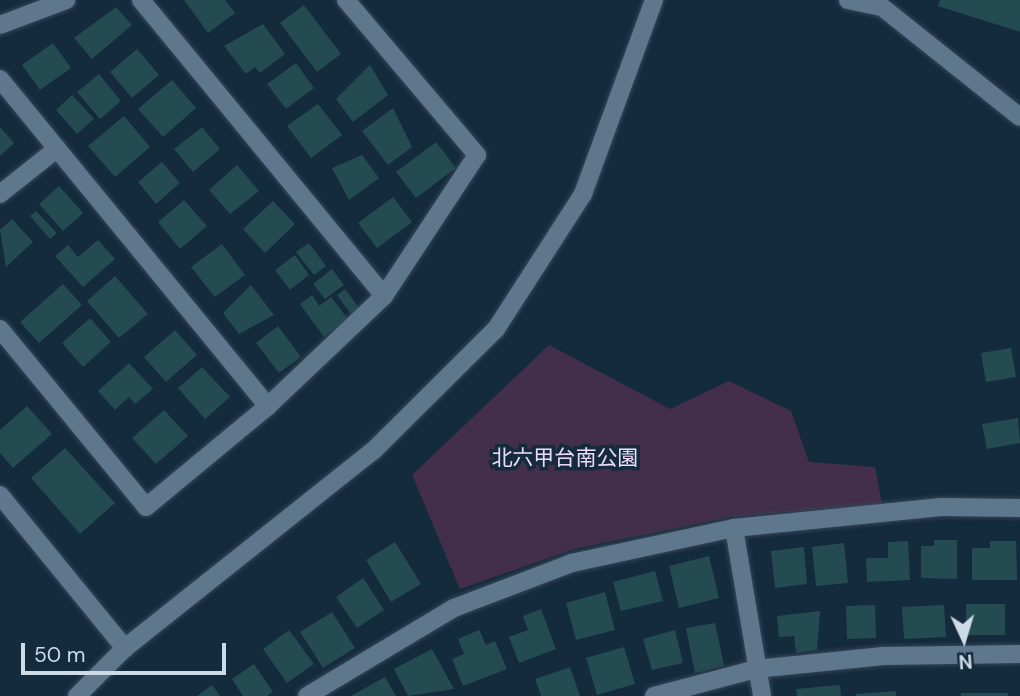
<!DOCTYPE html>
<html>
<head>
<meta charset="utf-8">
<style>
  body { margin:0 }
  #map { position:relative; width:1020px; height:696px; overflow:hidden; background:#142a3d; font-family:"DM Sans","Noto Sans JP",sans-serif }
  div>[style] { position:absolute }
  .green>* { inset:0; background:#432f4c }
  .building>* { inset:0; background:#254b52 }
  .roads { filter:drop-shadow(0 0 2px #354656) drop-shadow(0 0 2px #354656) }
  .minor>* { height:18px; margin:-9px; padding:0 9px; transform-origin:9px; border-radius:9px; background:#5f778d }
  span { translate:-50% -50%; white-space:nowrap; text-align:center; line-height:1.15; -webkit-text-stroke:7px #142a3d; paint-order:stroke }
  .park-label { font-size:21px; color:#eedaf8 }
  .north { position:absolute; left:929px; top:605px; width:70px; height:70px; -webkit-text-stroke:5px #142a3d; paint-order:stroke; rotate:176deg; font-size:19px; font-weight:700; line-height:28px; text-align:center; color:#cddbe7 }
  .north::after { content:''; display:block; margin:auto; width:24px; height:32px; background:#cddbe7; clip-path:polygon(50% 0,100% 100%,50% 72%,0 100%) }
  .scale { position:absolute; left:21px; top:643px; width:205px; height:32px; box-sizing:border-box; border:4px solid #cddbe7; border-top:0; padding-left:9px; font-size:21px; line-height:24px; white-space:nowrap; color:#cddbe7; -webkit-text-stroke:5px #142a3d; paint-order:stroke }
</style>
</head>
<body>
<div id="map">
  <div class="green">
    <div style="clip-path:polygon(549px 345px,670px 409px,729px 381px,791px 411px,809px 462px,875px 467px,882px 504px,730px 517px,574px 549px,460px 589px,412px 475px)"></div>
  </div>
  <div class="building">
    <div style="clip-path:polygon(184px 0,225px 0,235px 13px,208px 33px)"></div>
    <div style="clip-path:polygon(940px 0,1020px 0,1020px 32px,938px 6px)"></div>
    <div style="clip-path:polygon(304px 5px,341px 54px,317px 72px,280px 23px)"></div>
    <div style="clip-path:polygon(116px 7px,132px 25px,92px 59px,74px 38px)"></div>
    <div style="clip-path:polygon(263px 24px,285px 54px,260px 73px,255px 67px,246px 74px,224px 46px)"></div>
    <div style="clip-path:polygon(53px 43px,71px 68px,40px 90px,22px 65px)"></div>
    <div style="clip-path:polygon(137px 49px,159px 75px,132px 98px,110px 72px)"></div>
    <div style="clip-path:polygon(296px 63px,314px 88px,286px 109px,267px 84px)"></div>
    <div style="clip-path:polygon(370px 65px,388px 95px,353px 122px,336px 99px)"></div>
    <div style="clip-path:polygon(99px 74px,121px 101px,100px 119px,77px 92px)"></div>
    <div style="clip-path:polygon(172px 80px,196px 108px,163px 137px,138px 109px)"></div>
    <div style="clip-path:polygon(72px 95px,94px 119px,77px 134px,56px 110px)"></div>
    <div style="clip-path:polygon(318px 104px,342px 135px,311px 158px,287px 126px)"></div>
    <div style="clip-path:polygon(393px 108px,412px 147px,388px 165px,362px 131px)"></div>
    <div style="clip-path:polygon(124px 116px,150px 147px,115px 177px,88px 146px)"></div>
    <div style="clip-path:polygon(0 127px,14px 143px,0 156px)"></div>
    <div style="clip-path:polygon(202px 127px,220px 149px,193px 172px,174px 149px)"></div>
    <div style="clip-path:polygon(436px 142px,456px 168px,416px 198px,396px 172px)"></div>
    <div style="clip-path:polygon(362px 155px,379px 178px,349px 200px,332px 168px)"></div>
    <div style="clip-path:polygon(162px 162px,180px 183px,156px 204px,138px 182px)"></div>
    <div style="clip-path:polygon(237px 165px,259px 191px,230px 214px,209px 190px)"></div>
    <div style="clip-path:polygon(59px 186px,83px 213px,63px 231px,39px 204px)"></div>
    <div style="clip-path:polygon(393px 197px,412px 222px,377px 248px,358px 223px)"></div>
    <div style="clip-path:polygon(184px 200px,207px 226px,180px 249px,158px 222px)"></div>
    <div style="clip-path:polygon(273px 201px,295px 224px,265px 253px,243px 229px)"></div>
    <div style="clip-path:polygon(36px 211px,57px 233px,50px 239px,30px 216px)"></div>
    <div style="clip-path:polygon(12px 219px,33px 242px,6px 267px,0 230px)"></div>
    <div style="clip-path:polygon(98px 240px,115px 259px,83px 287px,55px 256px,68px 245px,78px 257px)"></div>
    <div style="clip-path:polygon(309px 243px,326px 266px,314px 275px,296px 252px)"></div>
    <div style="clip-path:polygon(222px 244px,245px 275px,215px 297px,191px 267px)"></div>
    <div style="clip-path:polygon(295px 255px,309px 275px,290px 290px,275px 270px)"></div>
    <div style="clip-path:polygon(332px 269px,344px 285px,325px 299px,313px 284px)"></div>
    <div style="clip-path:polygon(115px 276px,148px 314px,119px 338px,87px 301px)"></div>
    <div style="clip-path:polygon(63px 284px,82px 305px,39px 343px,20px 322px)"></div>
    <div style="clip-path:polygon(251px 285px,274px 315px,239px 334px,223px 313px)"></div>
    <div style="clip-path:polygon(345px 289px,359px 308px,351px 314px,337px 295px)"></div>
    <div style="clip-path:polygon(312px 295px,319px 306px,331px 297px,348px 319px,324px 337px,300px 304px)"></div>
    <div style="clip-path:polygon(90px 318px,111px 342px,83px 367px,62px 343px)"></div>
    <div style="clip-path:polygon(278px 326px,301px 357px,279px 373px,256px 343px)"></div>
    <div style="clip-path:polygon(175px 330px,197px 355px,166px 382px,144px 357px)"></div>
    <div style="clip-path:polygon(1011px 348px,1016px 377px,986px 382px,981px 353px)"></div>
    <div style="clip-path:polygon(129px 363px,153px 389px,135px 404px,129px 397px,115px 410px,98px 391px)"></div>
    <div style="clip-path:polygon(202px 367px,230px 397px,205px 419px,178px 388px)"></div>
    <div style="clip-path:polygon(27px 406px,52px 434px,13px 468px,0 453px,0 430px)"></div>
    <div style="clip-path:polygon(164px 410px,188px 436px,156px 464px,132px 438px)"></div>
    <div style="clip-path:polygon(1018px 418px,1020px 443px,987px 449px,982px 424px)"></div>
    <div style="clip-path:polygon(65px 448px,115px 503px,80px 534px,31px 478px)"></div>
    <div style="clip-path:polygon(934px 540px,957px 540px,957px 579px,921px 578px,921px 546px,934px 546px)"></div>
    <div style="clip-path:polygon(908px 541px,910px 580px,867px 582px,866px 558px,888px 558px,888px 542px)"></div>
    <div style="clip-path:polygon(990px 541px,1016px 541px,1017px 580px,972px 580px,972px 548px,990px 548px)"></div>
    <div style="clip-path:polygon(395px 542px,421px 584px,391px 602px,366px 560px)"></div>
    <div style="clip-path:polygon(844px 543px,848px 583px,816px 586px,812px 547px)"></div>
    <div style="clip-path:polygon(804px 547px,807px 584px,775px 588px,771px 551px)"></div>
    <div style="clip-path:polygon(709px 556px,719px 598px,679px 608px,669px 566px)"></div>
    <div style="clip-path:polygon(655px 571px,663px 601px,621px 611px,613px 582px)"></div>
    <div style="clip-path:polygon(363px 578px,384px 610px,357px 628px,336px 597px)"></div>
    <div style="clip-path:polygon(605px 592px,615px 630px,576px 640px,566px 603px)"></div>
    <div style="clip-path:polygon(966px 604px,1005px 604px,1005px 635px,966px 635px)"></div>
    <div style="clip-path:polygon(875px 605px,876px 638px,847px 639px,846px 606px)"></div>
    <div style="clip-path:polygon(944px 605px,946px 637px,904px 639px,902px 607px)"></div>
    <div style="clip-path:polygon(541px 609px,556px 649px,519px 663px,509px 637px,528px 630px,523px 616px)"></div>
    <div style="clip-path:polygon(820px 611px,817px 650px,796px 653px,794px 636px,779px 637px,777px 616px)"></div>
    <div style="clip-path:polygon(332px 612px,355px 648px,323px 668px,300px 632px)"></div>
    <div style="clip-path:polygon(715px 623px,724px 666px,695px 673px,686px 628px)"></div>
    <div style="clip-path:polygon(289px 630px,314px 664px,287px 683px,263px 649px)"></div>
    <div style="clip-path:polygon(479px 630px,486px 645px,495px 641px,507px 669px,463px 686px,452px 659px,464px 654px,458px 639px)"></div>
    <div style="clip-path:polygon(675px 630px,683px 663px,652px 670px,643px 639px)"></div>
    <div style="clip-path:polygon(624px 647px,635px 684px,597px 695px,586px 658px)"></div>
    <div style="clip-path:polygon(432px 649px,454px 689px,408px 696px,394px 669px)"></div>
    <div style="clip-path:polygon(254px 664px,273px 692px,267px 696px,243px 696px,232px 679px)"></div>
    <div style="clip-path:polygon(570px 667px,580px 696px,541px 696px,535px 679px)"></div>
    <div style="clip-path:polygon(385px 677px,396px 696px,351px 696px)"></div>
    <div style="clip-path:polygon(212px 685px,220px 696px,197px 696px)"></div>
    <div style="clip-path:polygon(840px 685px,841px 696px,797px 696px,796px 689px)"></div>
    <div style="clip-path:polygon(896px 691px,896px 696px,856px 696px,856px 694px)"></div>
    <div style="clip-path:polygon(961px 693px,1008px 693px,1008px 696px,961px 696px)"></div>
  </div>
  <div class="roads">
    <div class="minor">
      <div style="left:141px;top:0;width:383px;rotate:50.6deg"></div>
      <div style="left:848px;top:0;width:35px;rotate:12deg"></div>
      <div style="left:882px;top:7px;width:176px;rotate:38.6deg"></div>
      <div style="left:0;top:25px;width:71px;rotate:-20.7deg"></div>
      <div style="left:0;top:79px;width:423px;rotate:50.7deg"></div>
      <div style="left:0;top:194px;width:69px;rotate:-38.5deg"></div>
      <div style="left:0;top:329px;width:230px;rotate:50.6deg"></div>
      <div style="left:146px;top:507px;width:158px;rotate:-39.6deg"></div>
      <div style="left:268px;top:406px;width:160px;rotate:-43.5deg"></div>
      <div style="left:384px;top:296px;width:169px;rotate:-56.6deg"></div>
      <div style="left:477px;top:155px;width:203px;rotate:-130.2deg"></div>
      <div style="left:0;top:495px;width:198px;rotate:50.8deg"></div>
      <div style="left:734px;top:528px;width:170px;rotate:80.5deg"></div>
      <div style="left:77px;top:696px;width:68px;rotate:-45deg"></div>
      <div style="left:125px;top:648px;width:317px;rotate:-38.5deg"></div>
      <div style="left:373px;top:451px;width:173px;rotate:-44.8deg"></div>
      <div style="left:496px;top:329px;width:161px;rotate:-57.2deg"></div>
      <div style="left:583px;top:194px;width:207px;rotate:-69.9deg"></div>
      <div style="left:307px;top:696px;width:171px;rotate:-30.9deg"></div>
      <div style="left:454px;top:608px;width:126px;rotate:-20.9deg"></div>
      <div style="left:572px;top:563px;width:166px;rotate:-12.2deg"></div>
      <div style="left:734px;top:528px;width:208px;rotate:-5.8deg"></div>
      <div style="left:941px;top:507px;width:79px;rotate:0.7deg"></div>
      <div style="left:654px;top:696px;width:106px;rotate:-14.8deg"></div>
      <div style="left:756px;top:669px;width:128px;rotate:-5.8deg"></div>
      <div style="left:883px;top:656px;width:137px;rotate:-0.8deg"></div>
    </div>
  </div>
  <div class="park-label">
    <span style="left:565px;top:458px">北六甲台南公園</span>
  </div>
  <div class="north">N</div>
  <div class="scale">50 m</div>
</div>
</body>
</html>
